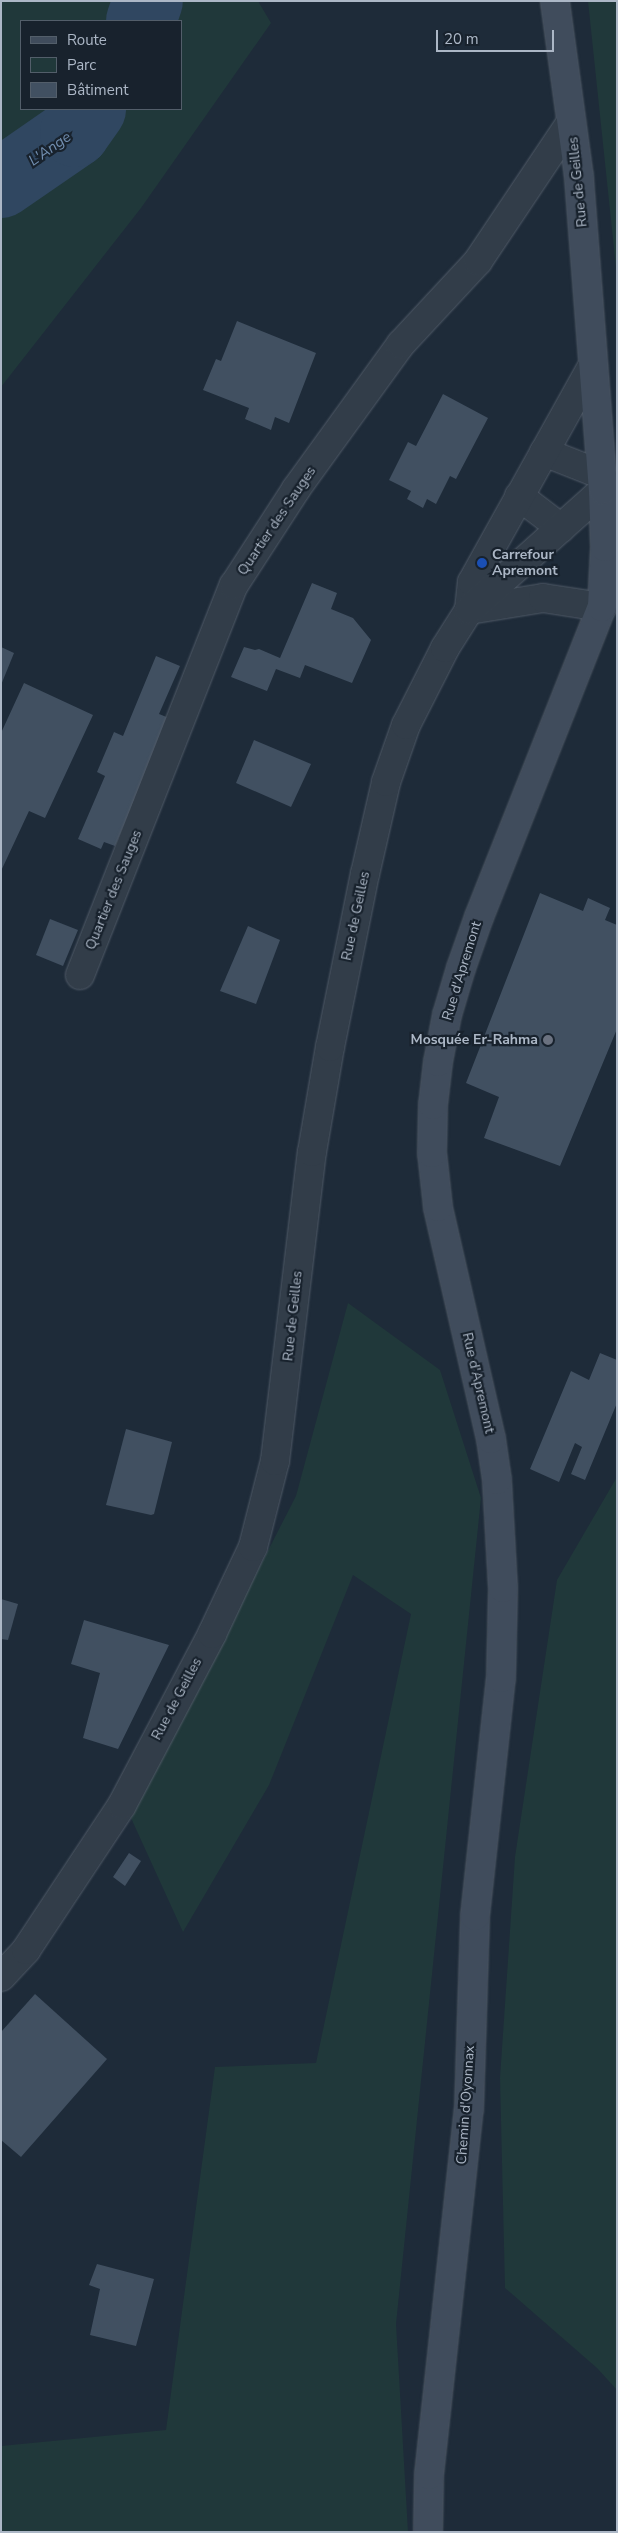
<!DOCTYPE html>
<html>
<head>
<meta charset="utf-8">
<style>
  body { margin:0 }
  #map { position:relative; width:618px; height:2533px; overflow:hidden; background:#1e2b39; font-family:"Nunito Sans",sans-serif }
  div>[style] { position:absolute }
  .green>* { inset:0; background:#20383a }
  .river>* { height:70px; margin:-35px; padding:0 35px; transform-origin:35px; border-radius:35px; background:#304761 }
  .building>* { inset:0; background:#415061 }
  .roads { filter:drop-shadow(0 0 1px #505a67) drop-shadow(0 0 1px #505a67) }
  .street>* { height:28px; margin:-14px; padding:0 14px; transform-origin:14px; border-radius:14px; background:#323d49 }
  .secondary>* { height:28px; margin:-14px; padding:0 14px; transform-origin:14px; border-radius:14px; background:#404c5c }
  .dots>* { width:14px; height:14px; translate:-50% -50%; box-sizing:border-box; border:2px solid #18222d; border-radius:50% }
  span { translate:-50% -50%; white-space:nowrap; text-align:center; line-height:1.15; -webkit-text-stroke:4.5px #18222d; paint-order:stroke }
  .street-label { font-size:14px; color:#acb7c6 }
  .poi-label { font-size:14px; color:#acb7c6; font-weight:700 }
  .left { translate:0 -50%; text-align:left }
  .right { translate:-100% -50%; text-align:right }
  .water-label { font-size:15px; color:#728fb1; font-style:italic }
  .frame { position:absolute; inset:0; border:2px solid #acb7c6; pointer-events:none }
  .legend { position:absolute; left:20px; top:20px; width:162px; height:90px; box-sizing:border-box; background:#18222d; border:1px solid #535e6a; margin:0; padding:6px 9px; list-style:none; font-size:15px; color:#acb7c6 }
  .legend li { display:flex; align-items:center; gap:10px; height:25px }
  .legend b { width:25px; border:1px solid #535e6a }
  .scale { position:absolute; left:436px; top:30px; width:118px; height:22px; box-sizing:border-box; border:2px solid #acb7c6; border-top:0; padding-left:6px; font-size:15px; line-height:18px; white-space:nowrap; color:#acb7c6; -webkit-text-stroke:4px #18222d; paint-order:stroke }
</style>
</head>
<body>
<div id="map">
  <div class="green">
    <div style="clip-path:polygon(evenodd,1px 1px,258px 1px,271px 23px,141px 208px,1px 387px,1px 1px,181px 21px,181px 109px,21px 109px,21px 21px,181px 21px)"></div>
    <div style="clip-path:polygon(588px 1px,617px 1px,617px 277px)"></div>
    <div style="clip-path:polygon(348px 1303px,440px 1370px,481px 1498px,396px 2324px,408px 2532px,1px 2532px,1px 2446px,166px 2430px,215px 2067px,316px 2063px,411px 1614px,353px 1575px,269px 1785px,183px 1932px,131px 1818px,296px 1496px)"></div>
    <div style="clip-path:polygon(617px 1477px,617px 2390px,597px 2368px,505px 2288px,500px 2078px,515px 1857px,557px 1580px)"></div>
  </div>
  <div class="river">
    <div style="left:141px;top:21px;width:21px;rotate:-71deg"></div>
    <div style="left:1px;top:183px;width:90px;rotate:-34.6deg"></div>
    <div style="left:75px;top:132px;width:28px;rotate:-55deg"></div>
  </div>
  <div class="building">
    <div style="clip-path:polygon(237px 321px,316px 353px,289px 423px,275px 417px,271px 430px,245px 419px,249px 408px,203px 390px,216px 359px,221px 361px)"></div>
    <div style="clip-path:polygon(443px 394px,488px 418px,456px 479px,450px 476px,436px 504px,427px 499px,423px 508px,407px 499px,411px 491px,389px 480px,408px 442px,416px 446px)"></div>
    <div style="clip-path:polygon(312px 583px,337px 593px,331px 609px,353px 618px,371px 640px,352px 683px,305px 665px,300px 678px,276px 669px,267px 691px,231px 677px,244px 647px,255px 650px,259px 649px,280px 658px)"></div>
    <div style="clip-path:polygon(1px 647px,14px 653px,1px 685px)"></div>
    <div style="clip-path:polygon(156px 656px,180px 666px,159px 714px,169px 718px,115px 846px,104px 842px,101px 849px,78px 839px,105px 776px,97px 772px,114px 732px,123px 736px)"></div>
    <div style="clip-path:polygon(24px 683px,93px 715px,45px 818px,29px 811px,1px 871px,1px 733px)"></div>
    <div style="clip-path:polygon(254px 740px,311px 764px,291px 807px,236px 783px)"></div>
    <div style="clip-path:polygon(540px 893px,583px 911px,588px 898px,610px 908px,605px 920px,617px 925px,617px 1029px,560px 1166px,484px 1138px,499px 1097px,466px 1083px)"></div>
    <div style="clip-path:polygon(50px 919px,78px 930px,63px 966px,36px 955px)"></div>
    <div style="clip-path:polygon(248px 926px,280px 940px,256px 1004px,220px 991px)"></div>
    <div style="clip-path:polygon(600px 1353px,617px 1360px,617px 1403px,585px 1480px,571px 1474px,582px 1447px,575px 1443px,559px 1482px,530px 1469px,571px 1371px,589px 1380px)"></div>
    <div style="clip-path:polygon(126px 1429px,172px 1442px,154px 1514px,151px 1515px,106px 1505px)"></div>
    <div style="clip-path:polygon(1px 1599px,18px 1604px,8px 1640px,1px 1639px)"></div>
    <div style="clip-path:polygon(84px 1620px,169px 1645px,118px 1749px,83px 1738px,100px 1673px,71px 1664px)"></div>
    <div style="clip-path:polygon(129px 1853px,141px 1861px,125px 1886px,113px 1877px)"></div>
    <div style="clip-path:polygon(35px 1994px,107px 2059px,21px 2157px,1px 2140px,1px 2032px)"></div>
    <div style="clip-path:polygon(97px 2264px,154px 2279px,136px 2346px,90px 2335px,100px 2289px,89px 2285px)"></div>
  </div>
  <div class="roads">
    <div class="street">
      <div style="left:544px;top:452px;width:62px;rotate:21.6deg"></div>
      <div style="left:519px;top:496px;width:53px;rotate:37.3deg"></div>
      <div style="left:469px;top:610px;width:28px;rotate:-84deg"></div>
      <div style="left:472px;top:582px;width:248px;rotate:-60.9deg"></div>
      <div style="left:469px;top:610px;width:75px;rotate:-9.2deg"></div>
      <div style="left:543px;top:598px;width:60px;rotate:8.7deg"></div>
      <div style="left:80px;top:975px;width:419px;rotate:-68.5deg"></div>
      <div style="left:234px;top:585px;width:114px;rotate:-57.1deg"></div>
      <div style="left:296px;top:489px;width:179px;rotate:-54.1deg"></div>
      <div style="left:401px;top:344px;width:113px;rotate:-47.1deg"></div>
      <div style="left:478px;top:261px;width:167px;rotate:-56.2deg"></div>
      <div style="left:1px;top:1977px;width:37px;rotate:-47deg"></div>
      <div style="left:26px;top:1950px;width:174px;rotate:-56.5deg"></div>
      <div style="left:122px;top:1805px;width:193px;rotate:-62.2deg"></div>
      <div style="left:212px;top:1634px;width:96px;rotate:-64.8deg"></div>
      <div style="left:253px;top:1547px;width:89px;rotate:-75.7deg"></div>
      <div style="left:275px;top:1461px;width:311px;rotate:-83.2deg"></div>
      <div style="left:312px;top:1152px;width:107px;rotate:-80.3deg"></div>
      <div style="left:330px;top:1047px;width:177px;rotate:-78.6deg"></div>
      <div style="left:365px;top:874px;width:94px;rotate:-77.1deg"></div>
      <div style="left:386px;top:782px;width:60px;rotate:-70.7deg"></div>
      <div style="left:406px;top:725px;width:86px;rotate:-63.1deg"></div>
      <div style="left:445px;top:648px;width:45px;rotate:-57.7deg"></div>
      <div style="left:469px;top:610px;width:180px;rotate:-41.8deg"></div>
    </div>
    <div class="secondary">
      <div style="left:428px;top:2532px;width:57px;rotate:-89deg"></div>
      <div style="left:429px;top:2475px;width:368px;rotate:-83.8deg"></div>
      <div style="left:469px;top:2109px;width:193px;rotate:-88.2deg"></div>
      <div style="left:475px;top:1916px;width:239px;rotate:-83.8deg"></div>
      <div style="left:501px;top:1678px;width:90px;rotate:-88.7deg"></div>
      <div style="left:503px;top:1588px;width:108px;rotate:-93.2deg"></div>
      <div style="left:497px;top:1480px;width:41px;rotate:-98.3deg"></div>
      <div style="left:491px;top:1439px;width:238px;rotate:-102.9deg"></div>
      <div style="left:438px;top:1207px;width:54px;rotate:-96.3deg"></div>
      <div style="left:432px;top:1153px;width:48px;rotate:-88.8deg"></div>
      <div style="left:433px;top:1105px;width:43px;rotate:-83.4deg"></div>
      <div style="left:438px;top:1062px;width:48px;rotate:-79.2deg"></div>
      <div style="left:447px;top:1015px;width:49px;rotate:-73.4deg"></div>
      <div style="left:461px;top:968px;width:54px;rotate:-70.6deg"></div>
      <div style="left:479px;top:917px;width:334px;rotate:-68.4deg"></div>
      <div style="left:602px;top:607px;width:60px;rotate:-87.1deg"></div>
      <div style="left:605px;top:547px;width:57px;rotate:-92deg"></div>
      <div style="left:603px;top:490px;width:314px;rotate:-94.4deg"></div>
      <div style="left:579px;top:177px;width:178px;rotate:-97.8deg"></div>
    </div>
  </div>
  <div class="dots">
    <div style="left:482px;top:563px;background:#1a4fb4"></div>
    <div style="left:548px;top:1040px;background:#6b7280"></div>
  </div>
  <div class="street-label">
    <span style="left:578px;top:182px;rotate:-96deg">Rue de Geilles</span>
    <span style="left:277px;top:521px;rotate:-56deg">Quartier des Sauges</span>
    <span style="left:114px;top:890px;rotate:-68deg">Quartier des Sauges</span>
    <span style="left:356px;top:916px;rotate:-78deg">Rue de Geilles</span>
    <span style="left:462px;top:971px;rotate:-73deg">Rue d'Apremont</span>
    <span style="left:293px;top:1316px;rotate:-84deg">Rue de Geilles</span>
    <span style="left:478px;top:1383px;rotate:77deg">Rue d'Apremont</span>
    <span style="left:177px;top:1699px;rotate:-62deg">Rue de Geilles</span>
    <span style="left:466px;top:2105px;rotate:-86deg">Chemin d'Oyonnax</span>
  </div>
  <div class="poi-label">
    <span class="left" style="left:492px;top:563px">Carrefour<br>Apremont</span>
    <span class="right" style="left:538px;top:1040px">Mosquée Er-Rahma</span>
  </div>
  <div class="water-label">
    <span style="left:50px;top:149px;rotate:-35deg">L'Ange</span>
  </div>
  <div class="frame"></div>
  <ul class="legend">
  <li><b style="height:6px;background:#404c5c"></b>Route</li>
  <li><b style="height:14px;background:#20383a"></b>Parc</li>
  <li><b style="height:14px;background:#415061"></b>Bâtiment</li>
  </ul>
  <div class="scale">20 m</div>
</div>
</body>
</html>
